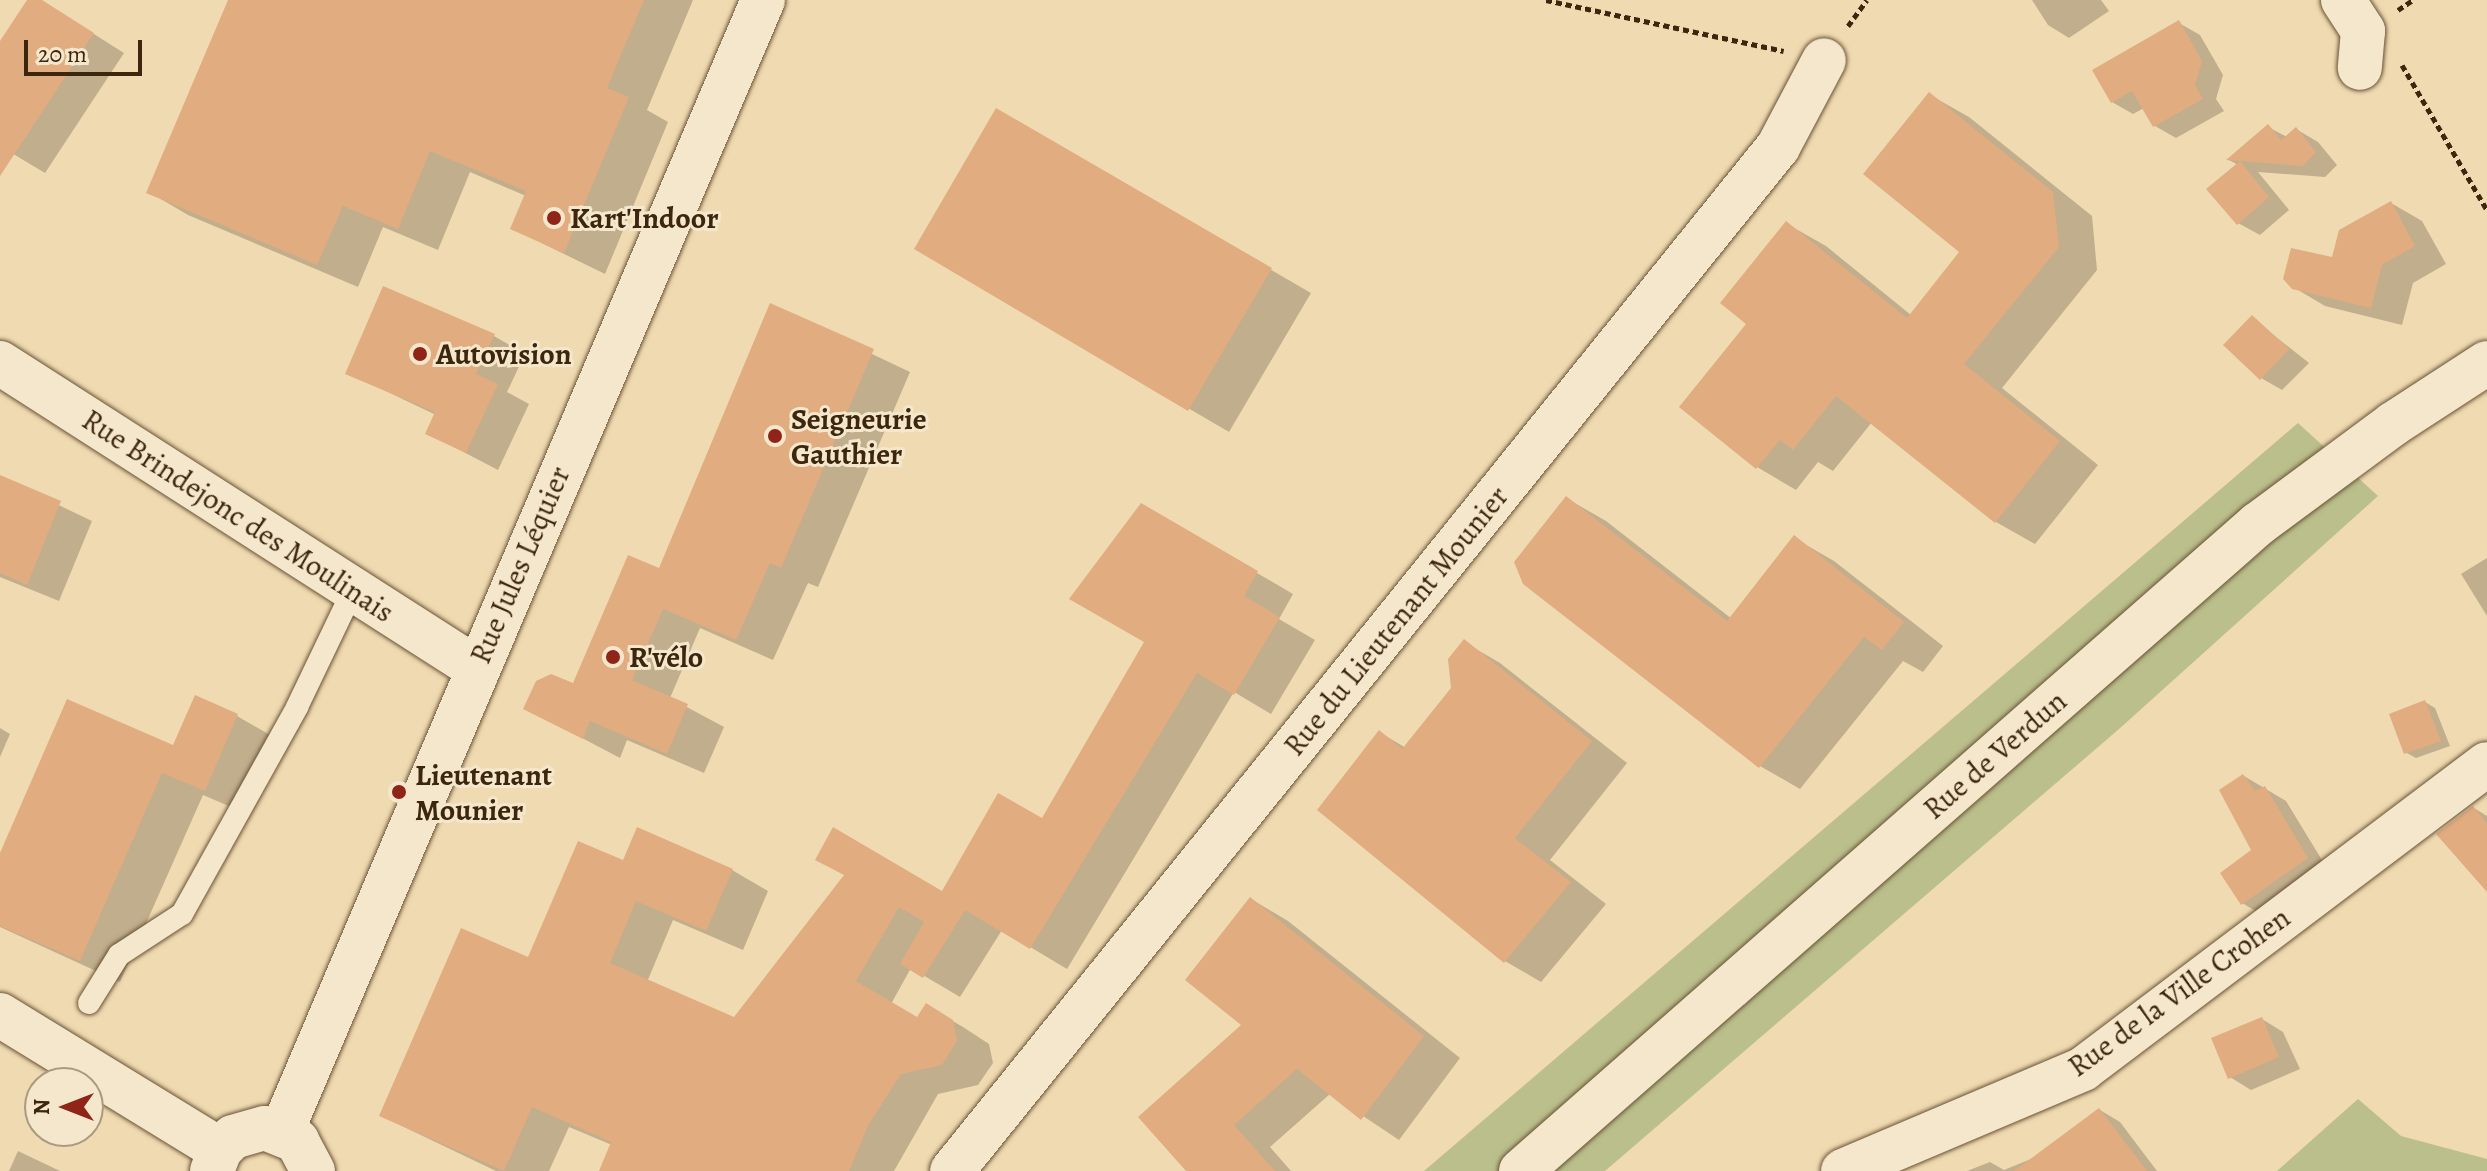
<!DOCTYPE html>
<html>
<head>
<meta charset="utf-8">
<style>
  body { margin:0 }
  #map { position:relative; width:2487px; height:1171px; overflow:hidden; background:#f0dab1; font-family:Alegreya,serif }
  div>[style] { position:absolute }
  .green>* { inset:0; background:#babf8b }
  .shadow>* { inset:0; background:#0003 }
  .building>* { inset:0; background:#e1ac80 }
  .path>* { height:5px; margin-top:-2.5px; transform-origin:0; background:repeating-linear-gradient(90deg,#3c260d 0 6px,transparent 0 10px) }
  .roads { filter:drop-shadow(0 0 2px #695336) drop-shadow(0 0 2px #695336) }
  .lane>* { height:22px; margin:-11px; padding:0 11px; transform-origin:11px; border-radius:11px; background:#f5e7cc }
  .street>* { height:44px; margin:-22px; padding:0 22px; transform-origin:22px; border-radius:22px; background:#f5e7cc }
  .secondary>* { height:44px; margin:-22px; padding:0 22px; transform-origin:22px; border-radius:22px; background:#f5e7cc }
  .dots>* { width:22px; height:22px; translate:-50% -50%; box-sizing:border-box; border:4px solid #f5e7cc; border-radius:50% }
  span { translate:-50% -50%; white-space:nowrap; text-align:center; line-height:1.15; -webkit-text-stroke:6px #f5e7cc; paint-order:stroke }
  .poi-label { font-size:30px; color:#3c260d; font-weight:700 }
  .left { translate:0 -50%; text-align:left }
  .street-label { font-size:30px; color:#3c260d }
  .north { position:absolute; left:24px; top:1067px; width:80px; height:80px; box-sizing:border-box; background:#f5e7cc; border:2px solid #ab9a80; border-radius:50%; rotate:270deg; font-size:22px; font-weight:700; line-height:32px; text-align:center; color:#3c260d }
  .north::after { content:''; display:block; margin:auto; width:28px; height:36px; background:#8f2418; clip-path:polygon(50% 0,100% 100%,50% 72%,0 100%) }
  .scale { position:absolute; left:24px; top:40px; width:118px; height:36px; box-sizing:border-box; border:4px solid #3c260d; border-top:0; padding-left:10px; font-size:24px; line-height:28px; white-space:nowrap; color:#3c260d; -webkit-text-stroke:6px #f5e7cc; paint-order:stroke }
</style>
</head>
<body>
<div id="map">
  <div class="green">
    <div style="clip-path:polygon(2298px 423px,2378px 496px,2119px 729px,1605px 1171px,1424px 1171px)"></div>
    <div style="clip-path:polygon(2358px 1099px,2401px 1136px,2487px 1159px,2487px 1171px,2277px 1171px)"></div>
  </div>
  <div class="shadow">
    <div style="clip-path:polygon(29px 0,40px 0,124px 53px,45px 173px,0 146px,0 45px)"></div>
    <div style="clip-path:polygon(230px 0,693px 0,647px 110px,668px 122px,605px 274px,513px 229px,526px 196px,470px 172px,438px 250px,383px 227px,358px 287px,188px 215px,149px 192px)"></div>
    <div style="clip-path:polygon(2032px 0,2101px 0,2109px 11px,2069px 38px,2048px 25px)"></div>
    <div style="clip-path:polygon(2179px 23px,2200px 35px,2223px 75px,2216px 99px,2224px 111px,2176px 138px,2155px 126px,2144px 108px,2133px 114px,2112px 102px)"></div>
    <div style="clip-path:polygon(1930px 95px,1969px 117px,2092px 216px,2097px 270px,2002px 388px,2098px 465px,2035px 544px,1996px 522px,1872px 422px,1833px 471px,1818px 462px,1796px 490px,1757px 467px,1749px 324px,1787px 224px,1826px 246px,1911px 315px,1962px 252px)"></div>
    <div style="clip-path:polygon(997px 111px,1311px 293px,1229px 432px,916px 249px)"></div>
    <div style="clip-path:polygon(2268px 127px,2287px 137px,2296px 129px,2318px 142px,2337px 165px,2325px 177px,2258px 172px,2289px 210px,2260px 235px,2238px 223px,2238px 165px,2229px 160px)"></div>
    <div style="clip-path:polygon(2391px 203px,2422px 221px,2446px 264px,2413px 283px,2402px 325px,2325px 306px,2293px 287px,2333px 260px)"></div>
    <div style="clip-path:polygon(771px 306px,910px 372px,818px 587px,808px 583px,773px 660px,700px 628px,670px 698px,724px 727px,704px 773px,627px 740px,620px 758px,525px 708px,574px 686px,660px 571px)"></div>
    <div style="clip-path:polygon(2252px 318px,2309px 363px,2282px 390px,2261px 378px)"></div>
    <div style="clip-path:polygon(494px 336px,525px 354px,507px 392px,529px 404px,498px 470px,427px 433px,436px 415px,348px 373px)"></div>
    <div style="clip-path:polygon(0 477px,92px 521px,59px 601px,0 577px)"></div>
    <div style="clip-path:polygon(1566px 498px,1606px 521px,1732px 619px,1794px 538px,1834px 561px,1943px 646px,1923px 672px,1903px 661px,1800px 789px,1760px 766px)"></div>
    <div style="clip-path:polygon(1142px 506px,1293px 594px,1279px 619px,1315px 640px,1271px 714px,1234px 692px,1067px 969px,1002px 930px,960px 997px,911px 968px,891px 1004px,918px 1019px,927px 1006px,963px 1027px,989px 1044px,993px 1063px,978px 1085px,938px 1094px,894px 1171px,601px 1171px,612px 1145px,569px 1127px,549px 1171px,496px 1171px,381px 1116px,624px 862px,732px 870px,768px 891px,743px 950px,673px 920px,647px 982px,734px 1020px,846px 876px,943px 893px,1043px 821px,1147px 642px)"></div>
    <div style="clip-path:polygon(2487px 558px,2487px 616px,2461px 574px)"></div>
    <div style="clip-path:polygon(1464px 642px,1500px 663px,1627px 763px,1550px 860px,1606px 904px,1541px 982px,1505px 961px,1379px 732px,1406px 748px,1453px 688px)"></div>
    <div style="clip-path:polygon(2425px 702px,2435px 708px,2450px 746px,2416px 758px,2405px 752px)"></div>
    <div style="clip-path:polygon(237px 716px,277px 739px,245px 813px,203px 795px,120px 982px,0 927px,0 858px,174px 747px)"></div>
    <div style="clip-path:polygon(0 728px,10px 734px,0 757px)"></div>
    <div style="clip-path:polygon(2244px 776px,2286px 801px,2328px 870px,2264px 916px,2242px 903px,2253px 851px)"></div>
    <div style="clip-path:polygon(2474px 808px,2487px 816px,2487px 883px)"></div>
    <div style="clip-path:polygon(1251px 899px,1288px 921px,1460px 1058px,1399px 1140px,1330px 1094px,1270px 1147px,1291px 1171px,1189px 1171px,1244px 1025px)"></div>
    <div style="clip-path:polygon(2262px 1019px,2283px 1032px,2300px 1069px,2251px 1090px,2230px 1077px)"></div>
    <div style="clip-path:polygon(2100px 1110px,2120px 1122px,2157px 1171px,1967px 1171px,1990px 1162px,2004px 1170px,2036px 1157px)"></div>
    <div style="clip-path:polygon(18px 1151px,60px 1171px,9px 1171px)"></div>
  </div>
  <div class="building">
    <div style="clip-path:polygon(27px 0,42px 0,94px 33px,0 176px,0 41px)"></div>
    <div style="clip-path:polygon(228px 0,644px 0,607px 88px,629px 97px,564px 253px,510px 229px,526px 191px,430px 151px,398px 229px,343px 206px,317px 265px,146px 193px)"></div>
    <div style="clip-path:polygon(2179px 20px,2202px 61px,2195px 85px,2203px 99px,2153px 127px,2132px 91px,2111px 103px,2092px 70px)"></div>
    <div style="clip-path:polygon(1929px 92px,2053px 192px,2059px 247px,1964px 364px,2060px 441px,1995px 523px,1836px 396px,1793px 450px,1780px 440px,1756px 469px,1679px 407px,1746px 324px,1720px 303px,1786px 221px,1907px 318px,1959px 252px,1863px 174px)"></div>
    <div style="clip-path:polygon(996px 108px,1272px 268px,1188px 411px,914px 249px)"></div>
    <div style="clip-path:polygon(2268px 124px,2281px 140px,2296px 127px,2316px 152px,2303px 166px,2226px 160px)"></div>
    <div style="clip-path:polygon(2240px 161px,2269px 197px,2237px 225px,2206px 189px)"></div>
    <div style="clip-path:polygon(2391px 201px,2415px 246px,2382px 265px,2371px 308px,2292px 289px,2283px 279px,2291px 248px,2332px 257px,2339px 230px)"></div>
    <div style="clip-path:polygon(383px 286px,495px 334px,476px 374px,498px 384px,466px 453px,425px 434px,435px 412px,345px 374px)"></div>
    <div style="clip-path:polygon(770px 303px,874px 349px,781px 568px,770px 563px,736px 640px,663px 609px,632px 680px,688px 704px,667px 754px,590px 721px,583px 739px,523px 709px,536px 681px,551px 674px,573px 683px,628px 555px,659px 568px)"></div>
    <div style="clip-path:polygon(2252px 315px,2289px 349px,2260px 380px,2223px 345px)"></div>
    <div style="clip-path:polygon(0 475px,61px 501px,27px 585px,0 573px)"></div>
    <div style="clip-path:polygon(1566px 496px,1727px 621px,1794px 535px,1904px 622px,1882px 650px,1864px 637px,1759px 768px,1523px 584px,1514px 562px)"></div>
    <div style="clip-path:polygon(1141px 503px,1258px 571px,1244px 596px,1280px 617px,1234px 695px,1197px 673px,1030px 949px,965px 910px,923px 978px,900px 964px,924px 922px,899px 907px,856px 981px,917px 1017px,926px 1003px,953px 1020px,957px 1041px,942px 1065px,901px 1074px,869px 1124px,849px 1171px,599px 1171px,611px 1142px,532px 1107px,504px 1171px,379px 1116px,461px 928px,528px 957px,578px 841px,623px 860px,637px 827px,733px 869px,706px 931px,636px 901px,610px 963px,734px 1017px,844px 875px,815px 860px,833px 827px,942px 891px,998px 793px,1042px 818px,1144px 642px,1069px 599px)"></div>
    <div style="clip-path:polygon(1464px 639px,1592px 741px,1515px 838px,1571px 882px,1504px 963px,1317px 810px,1379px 730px,1402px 749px,1451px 688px,1448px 659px)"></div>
    <div style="clip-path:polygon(195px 695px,238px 714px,205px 791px,162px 773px,80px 961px,0 926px,0 853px,67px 699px,173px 745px)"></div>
    <div style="clip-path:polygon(2425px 700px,2441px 741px,2404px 754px,2389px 714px)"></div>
    <div style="clip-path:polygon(2243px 774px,2255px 791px,2265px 786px,2308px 858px,2241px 905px,2220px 873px,2251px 850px,2219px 790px)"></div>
    <div style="clip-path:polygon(2473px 806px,2487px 824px,2487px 892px,2436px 834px)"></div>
    <div style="clip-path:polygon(1250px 897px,1424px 1036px,1361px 1120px,1297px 1069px,1234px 1125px,1275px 1171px,1186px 1171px,1138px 1117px,1241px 1025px,1185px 980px)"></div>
    <div style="clip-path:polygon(2262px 1017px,2279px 1057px,2228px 1079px,2211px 1038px)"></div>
    <div style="clip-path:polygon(2099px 1108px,2147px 1171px,2014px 1171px)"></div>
  </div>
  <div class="path">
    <div style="left:1546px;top:0;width:243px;rotate:12.1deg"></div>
    <div style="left:2398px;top:10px;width:18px;rotate:-34deg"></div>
    <div style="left:1848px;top:26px;width:32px;rotate:-54deg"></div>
    <div style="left:2402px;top:65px;width:168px;rotate:59.6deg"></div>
  </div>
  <div class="roads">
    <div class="lane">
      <div style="left:89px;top:1003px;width:57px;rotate:-58deg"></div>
      <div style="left:119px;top:955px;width:75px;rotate:-33.1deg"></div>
      <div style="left:182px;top:914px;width:237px;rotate:-60.9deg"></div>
      <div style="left:297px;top:707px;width:130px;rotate:-64.4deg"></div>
    </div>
    <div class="street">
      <div style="left:2343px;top:0;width:37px;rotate:57deg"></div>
      <div style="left:2363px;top:31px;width:37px;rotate:95deg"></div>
      <div style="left:0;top:363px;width:565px;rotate:32.65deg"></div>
      <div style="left:0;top:1015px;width:258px;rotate:31.5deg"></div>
      <div style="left:952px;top:1171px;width:1316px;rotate:-51.11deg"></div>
      <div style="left:1778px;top:147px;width:98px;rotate:-62.1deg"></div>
      <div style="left:1843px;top:1171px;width:261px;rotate:-23deg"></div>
      <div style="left:2083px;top:1069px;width:506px;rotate:-37.05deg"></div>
    </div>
    <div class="secondary">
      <div style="left:282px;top:1131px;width:1229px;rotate:-66.96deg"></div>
      <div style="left:212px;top:1171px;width:22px;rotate:-69deg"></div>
      <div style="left:220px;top:1150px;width:18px;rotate:-45deg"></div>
      <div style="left:233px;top:1137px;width:33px;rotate:-16deg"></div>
      <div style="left:265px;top:1128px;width:35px;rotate:22deg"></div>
      <div style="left:297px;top:1141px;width:34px;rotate:62deg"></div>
      <div style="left:1521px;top:1171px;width:981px;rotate:-41.28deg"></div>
      <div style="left:2258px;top:524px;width:168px;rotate:-36.5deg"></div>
      <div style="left:2393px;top:424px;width:112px;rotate:-33deg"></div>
    </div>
  </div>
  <div class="dots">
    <div style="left:554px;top:218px;background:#8f2418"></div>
    <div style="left:420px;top:354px;background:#8f2418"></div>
    <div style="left:775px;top:436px;background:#8f2418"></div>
    <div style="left:613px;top:657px;background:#8f2418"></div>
    <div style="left:399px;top:792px;background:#8f2418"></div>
  </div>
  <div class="poi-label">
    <span class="left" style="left:570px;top:218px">Kart'Indoor</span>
    <span class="left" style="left:436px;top:354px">Autovision</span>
    <span class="left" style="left:791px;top:436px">Seigneurie<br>Gauthier</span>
    <span class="left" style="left:629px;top:657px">R'vélo</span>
    <span class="left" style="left:415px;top:792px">Lieutenant<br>Mounier</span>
  </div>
  <div class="street-label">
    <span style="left:238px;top:516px;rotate:33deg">Rue Brindejonc des Moulinais</span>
    <span style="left:520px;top:565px;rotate:-67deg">Rue Jules Léquier</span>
    <span style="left:1396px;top:621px;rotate:-51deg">Rue du Lieutenant Mounier</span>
    <span style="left:1995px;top:755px;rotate:-41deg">Rue de Verdun</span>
    <span style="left:2179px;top:992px;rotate:-36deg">Rue de la Ville Crohen</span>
  </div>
  <div class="north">N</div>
  <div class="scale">20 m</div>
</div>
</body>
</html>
